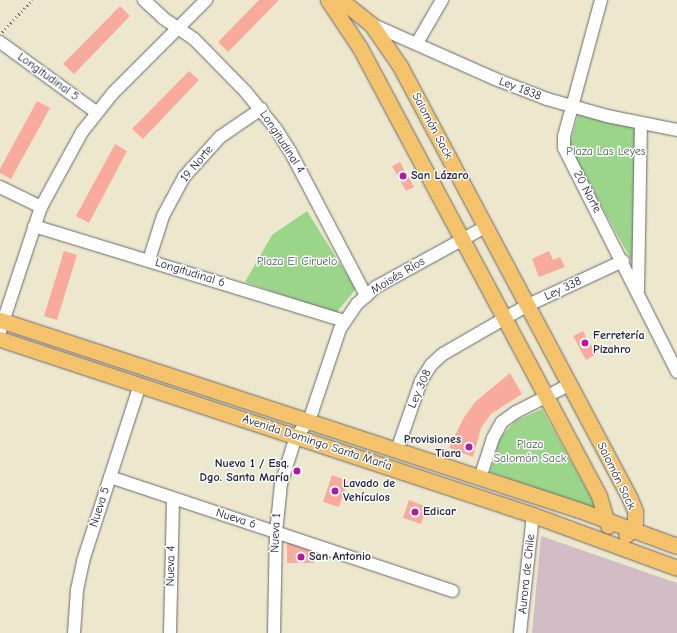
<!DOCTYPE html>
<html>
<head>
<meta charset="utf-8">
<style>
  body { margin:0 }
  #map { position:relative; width:677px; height:633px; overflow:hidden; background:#ede8cd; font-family:"Comic Neue",sans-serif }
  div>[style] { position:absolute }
  .industrial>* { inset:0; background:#d2bdc7 }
  .green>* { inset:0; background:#9ad589 }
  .building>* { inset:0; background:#f8ab9d }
  .path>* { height:2.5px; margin-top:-1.25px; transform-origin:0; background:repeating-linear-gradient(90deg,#69676e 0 1px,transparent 0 4px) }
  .roads { filter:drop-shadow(0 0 1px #69676e) drop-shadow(0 0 1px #69676e) }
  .minor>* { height:12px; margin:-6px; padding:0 6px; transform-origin:6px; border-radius:6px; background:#fff }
  .major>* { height:15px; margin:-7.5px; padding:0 7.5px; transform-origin:7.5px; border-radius:7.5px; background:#f4c26a }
  .dots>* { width:11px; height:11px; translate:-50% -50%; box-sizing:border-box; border:2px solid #fff; border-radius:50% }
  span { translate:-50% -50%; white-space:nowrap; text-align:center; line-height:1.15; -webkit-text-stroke:3px #fff; paint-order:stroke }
  .street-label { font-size:12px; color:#22223b }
  .park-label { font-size:12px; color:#4c6156 }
  .poi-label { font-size:12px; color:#22223b; font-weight:700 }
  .left { translate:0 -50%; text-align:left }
  .right { translate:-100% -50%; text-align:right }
</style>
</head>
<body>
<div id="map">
  <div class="industrial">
    <div style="clip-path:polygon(541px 536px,677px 583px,677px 633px,532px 633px)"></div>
  </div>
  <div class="green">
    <div style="clip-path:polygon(578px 115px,637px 126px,634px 265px,569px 147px)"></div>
    <div style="clip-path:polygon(307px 211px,356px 289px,336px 313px,245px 282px,272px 235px)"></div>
    <div style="clip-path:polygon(542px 409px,597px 509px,490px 472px,500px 438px,515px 421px)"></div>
  </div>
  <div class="building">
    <div style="clip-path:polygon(259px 0,279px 0,228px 52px,218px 42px)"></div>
    <div style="clip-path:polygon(120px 6px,130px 16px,74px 74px,63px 64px)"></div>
    <div style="clip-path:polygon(189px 71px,199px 80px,143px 139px,132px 129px)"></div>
    <div style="clip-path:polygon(37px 101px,50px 108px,11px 179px,0 173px,0 169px)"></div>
    <div style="clip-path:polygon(115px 144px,127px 151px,89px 223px,76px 216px)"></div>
    <div style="clip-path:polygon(400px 162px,414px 187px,406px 191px,392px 166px)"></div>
    <div style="clip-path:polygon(64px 251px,77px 255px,57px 320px,44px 316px)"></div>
    <div style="clip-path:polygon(549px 251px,553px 260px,560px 257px,565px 267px,539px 277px,532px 259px)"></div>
    <div style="clip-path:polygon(583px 331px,596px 354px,586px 360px,573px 336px)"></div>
    <div style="clip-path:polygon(510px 373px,522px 394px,491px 414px,481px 428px,473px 457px,449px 448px,463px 419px,475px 402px)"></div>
    <div style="clip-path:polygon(332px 475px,348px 481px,339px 507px,323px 502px)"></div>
    <div style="clip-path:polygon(409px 500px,427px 507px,421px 524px,403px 518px)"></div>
    <div style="clip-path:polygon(287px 542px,314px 551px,314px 563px,287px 563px)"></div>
  </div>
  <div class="path">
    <div style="left:2px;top:32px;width:44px;rotate:-46.8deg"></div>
  </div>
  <div class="roads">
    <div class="minor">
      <div style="left:144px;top:0;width:26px;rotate:43deg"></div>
      <div style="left:163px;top:18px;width:37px;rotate:34deg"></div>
      <div style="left:194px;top:39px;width:73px;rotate:45.6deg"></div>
      <div style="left:245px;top:91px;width:49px;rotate:50.8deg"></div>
      <div style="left:276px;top:129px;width:26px;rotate:58deg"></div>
      <div style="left:290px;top:151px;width:164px;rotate:62.3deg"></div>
      <div style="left:601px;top:0;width:141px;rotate:105.2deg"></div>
      <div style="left:564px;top:136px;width:12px;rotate:90deg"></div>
      <div style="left:564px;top:148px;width:251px;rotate:63.2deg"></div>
      <div style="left:371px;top:24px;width:136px;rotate:23.9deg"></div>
      <div style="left:495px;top:79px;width:56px;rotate:21deg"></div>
      <div style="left:547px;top:99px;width:62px;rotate:15.8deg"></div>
      <div style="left:607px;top:116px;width:71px;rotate:11.3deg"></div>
      <div style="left:0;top:42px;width:119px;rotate:36.1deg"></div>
      <div style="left:417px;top:43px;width:50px;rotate:-59.8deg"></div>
      <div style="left:0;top:187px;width:46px;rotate:26deg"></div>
      <div style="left:34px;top:226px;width:324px;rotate:17deg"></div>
      <div style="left:149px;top:260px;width:46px;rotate:-72.3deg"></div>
      <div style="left:163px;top:216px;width:44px;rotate:-61.7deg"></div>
      <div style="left:184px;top:177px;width:54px;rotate:-48deg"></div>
      <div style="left:220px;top:137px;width:50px;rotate:-34.3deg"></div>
      <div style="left:638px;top:291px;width:167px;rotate:-89deg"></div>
      <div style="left:0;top:331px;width:131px;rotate:-71.7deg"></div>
      <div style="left:41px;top:207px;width:85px;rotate:-61.3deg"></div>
      <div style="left:82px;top:132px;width:50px;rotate:-51.5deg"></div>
      <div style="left:113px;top:93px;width:132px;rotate:-45deg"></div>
      <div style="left:397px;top:450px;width:73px;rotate:-70.8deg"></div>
      <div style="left:421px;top:381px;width:19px;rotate:-58deg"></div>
      <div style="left:431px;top:365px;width:16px;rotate:-43deg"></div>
      <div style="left:443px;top:354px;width:96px;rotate:-30deg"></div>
      <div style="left:526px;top:306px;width:107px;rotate:-24.9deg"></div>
      <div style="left:110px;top:477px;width:361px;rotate:18.4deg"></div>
      <div style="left:480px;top:478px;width:42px;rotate:-72deg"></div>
      <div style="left:493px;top:438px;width:18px;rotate:-61deg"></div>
      <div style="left:502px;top:422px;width:17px;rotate:-36deg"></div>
      <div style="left:516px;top:412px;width:59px;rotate:-27deg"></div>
      <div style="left:74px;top:633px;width:43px;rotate:-86deg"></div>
      <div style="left:77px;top:590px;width:30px;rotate:-78deg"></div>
      <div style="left:83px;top:561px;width:185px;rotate:-72.1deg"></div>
      <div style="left:170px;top:633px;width:134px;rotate:-88.7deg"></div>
      <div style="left:274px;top:633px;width:100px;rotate:-88.9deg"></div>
      <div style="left:276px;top:533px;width:49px;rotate:-84.2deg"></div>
      <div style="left:281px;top:484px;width:50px;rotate:-72.6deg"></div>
      <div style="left:296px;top:436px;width:20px;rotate:-49deg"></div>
      <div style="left:309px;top:421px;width:97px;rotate:-71.4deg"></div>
      <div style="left:340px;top:329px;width:30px;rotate:-56deg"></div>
      <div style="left:357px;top:304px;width:25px;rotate:-42deg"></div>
      <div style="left:376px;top:287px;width:124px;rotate:-28.8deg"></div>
      <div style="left:520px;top:633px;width:119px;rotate:-83.7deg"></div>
    </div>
    <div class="major">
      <div style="left:328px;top:0;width:58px;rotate:56.3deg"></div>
      <div style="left:360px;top:48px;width:217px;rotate:61.9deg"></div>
      <div style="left:462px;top:239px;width:291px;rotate:61.9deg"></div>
      <div style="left:599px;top:496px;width:31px;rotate:73deg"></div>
      <div style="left:341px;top:0;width:38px;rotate:39deg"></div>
      <div style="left:371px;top:24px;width:51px;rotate:55.4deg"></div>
      <div style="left:400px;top:66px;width:490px;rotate:62deg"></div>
      <div style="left:630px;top:499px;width:13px;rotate:67deg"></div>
      <div style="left:635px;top:511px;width:12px;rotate:90deg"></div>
      <div style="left:635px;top:523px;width:6px;rotate:108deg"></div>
      <div style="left:633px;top:529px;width:9px;rotate:139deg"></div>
      <div style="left:0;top:320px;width:609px;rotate:18.17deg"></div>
      <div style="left:579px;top:510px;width:104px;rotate:20.2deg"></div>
      <div style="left:0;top:339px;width:561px;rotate:18.27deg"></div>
      <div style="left:533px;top:515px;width:153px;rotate:20.2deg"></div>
    </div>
  </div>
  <div class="dots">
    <div style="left:403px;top:176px;background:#b5179e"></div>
    <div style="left:585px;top:343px;background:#b5179e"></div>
    <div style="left:469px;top:447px;background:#b5179e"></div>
    <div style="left:297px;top:471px;background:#b5179e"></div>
    <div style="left:335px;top:491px;background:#b5179e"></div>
    <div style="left:415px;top:512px;background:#b5179e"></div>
    <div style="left:301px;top:557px;background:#b5179e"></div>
  </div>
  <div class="street-label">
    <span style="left:48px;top:77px;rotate:36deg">Longitudinal 5</span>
    <span style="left:520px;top:89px;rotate:21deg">Ley 1838</span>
    <span style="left:432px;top:126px;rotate:62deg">Salomón Sack</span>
    <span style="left:282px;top:142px;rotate:57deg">Longitudinal 4</span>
    <span style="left:197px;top:164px;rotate:-50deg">19 Norte</span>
    <span style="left:587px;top:192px;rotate:62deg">20 Norte</span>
    <span style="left:190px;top:273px;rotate:17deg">Longitudinal 6</span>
    <span style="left:398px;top:276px;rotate:-31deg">Moisés Ríos</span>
    <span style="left:563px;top:289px;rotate:-25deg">Ley 338</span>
    <span style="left:420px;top:389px;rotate:-66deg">Ley 308</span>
    <span style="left:317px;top:443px;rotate:18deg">Avenida Domingo Santa María</span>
    <span style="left:616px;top:476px;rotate:64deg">Salomón Sack</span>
    <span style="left:100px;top:507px;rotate:-72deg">Nueva 5</span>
    <span style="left:236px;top:519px;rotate:18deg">Nueva 6</span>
    <span style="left:276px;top:533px;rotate:-87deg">Nueva 1</span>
    <span style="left:171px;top:566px;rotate:-89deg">Nueva 4</span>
    <span style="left:527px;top:574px;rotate:-84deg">Aurora de Chile</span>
  </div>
  <div class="park-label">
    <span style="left:606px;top:152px">Plaza Las Leyes</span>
    <span style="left:297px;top:262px">Plaza El Ciruelo</span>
    <span style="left:530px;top:452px">Plaza<br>Salomón Sack</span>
  </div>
  <div class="poi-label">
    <span class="left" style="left:411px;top:176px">San Lázaro</span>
    <span class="left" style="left:593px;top:343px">Ferretería<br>Pizahro</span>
    <span class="right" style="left:461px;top:447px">Provisiones<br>Tiara</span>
    <span class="right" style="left:289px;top:471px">Nueva 1 / Esq.<br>Dgo. Santa María</span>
    <span class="left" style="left:343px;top:491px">Lavado de<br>Vehículos</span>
    <span class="left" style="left:423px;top:512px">Edicar</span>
    <span class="left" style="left:309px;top:557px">San Antonio</span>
  </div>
</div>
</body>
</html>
